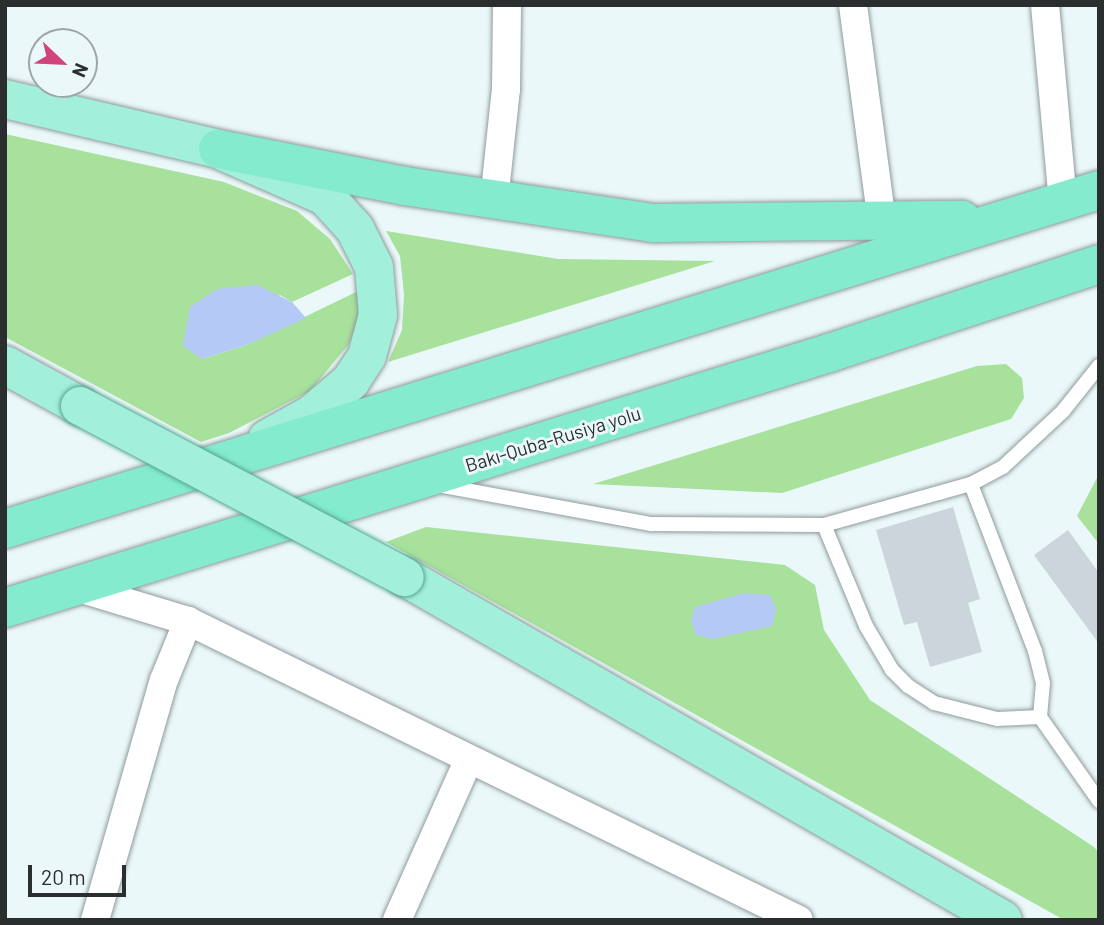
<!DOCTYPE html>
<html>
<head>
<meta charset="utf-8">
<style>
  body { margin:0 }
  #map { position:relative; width:1104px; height:925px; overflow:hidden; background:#ebf8f9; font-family:Barlow,sans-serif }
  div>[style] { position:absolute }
  .green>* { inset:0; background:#a7e19c }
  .water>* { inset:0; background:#b4c9f6 }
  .building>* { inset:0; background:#cbd5db }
  .roads { filter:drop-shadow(0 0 2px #8f9b9c) drop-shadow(0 0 2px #8f9b9c) }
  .service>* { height:14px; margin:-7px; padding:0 7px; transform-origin:7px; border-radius:7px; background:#fff }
  .minor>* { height:28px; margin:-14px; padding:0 14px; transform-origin:14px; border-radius:14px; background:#fff }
  .primary>* { height:38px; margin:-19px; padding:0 19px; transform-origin:19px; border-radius:19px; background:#a3f0da }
  .trunk>* { height:38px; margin:-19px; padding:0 19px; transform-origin:19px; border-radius:19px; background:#84ebce }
  .bridges { filter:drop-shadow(0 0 2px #51a68f) drop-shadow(0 0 2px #51a68f) }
  .primary-bridge>* { height:38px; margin:-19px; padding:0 19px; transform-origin:19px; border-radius:19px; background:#a3f0da }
  span { translate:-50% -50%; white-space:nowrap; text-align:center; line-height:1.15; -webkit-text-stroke:6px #ebf8f9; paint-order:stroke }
  .street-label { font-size:19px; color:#2a2e2f }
  .frame { position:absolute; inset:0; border:7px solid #2a2e2f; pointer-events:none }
  .north { position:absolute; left:28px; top:28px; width:70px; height:70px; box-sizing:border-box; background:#ebf8f9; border:2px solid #9ea7a8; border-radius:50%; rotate:113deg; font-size:19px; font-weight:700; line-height:28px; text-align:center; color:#2a2e2f }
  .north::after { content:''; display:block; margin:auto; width:24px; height:32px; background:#cf447b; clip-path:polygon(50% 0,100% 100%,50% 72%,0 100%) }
  .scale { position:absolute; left:28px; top:865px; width:98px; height:32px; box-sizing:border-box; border:4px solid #2a2e2f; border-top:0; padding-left:9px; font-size:21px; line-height:24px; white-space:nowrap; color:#2a2e2f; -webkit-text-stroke:5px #ebf8f9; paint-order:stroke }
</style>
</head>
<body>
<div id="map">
  <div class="green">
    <div style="clip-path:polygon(5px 134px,224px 182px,297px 211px,330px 239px,353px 274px,292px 302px,280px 295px,202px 359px,249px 344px,358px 291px,358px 322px,349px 344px,310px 391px,229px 433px,201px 442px,5px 337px)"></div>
    <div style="clip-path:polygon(386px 231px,558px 259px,715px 261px,388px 362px,402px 330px,404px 295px,400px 256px)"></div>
    <div style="clip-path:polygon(1006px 364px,1022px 378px,1024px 398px,1011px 419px,782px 493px,593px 484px,977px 366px)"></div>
    <div style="clip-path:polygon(1099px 474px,1099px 544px,1077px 516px)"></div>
    <div style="clip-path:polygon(426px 527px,785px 565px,815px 585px,824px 630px,870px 700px,1094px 847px,1099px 853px,1099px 920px,1064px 920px,386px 542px)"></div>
  </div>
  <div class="water">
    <div style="clip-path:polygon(257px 285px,292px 302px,306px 318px,249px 344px,202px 359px,183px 346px,190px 307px,217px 289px)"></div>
    <div style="clip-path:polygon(744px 593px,770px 595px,776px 609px,772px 626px,713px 639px,696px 635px,691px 622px,695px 607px)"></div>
  </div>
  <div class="building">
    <div style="clip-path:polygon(953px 507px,980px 599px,968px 603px,982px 652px,930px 667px,917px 622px,904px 625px,876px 530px)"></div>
    <div style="clip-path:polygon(1068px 530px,1099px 573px,1099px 644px,1034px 555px)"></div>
  </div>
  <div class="roads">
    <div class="service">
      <div style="left:438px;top:485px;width:217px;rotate:10.4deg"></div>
      <div style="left:651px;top:524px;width:173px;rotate:0.3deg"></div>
      <div style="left:824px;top:525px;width:153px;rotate:-15.6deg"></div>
      <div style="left:971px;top:484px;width:36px;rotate:-28deg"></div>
      <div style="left:1003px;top:467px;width:82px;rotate:-43deg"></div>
      <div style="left:1063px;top:411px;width:58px;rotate:-51.3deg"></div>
      <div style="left:824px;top:525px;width:109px;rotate:67.4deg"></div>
      <div style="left:866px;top:626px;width:51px;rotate:59.4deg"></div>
      <div style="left:892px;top:670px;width:23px;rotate:45deg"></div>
      <div style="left:908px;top:686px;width:31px;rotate:33deg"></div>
      <div style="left:934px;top:703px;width:65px;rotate:14.3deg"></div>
      <div style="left:997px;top:719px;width:43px;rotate:-2.7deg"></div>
      <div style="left:1040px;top:717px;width:34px;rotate:-85deg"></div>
      <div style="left:1043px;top:683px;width:33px;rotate:-104deg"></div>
      <div style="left:1035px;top:651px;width:179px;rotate:-111deg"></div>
      <div style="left:1040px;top:717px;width:103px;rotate:54.9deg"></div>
    </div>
    <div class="minor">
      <div style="left:853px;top:5px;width:219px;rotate:82.4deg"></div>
      <div style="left:1045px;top:5px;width:198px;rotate:84.8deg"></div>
      <div style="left:494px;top:201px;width:113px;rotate:-83.9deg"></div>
      <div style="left:506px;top:89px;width:84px;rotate:-89.3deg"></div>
      <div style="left:72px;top:586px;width:121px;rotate:16.8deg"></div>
      <div style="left:188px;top:621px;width:680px;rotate:26.08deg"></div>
      <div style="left:95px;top:920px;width:250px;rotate:-74deg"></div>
      <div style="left:164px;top:680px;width:64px;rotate:-67.9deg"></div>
      <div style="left:397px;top:920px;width:176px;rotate:-65.9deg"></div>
    </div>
    <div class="primary">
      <div style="left:5px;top:99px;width:219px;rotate:13.2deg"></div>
      <div style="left:218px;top:149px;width:117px;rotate:23.7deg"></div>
      <div style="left:325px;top:196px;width:45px;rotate:47.7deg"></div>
      <div style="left:355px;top:229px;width:42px;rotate:63.4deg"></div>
      <div style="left:374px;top:267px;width:48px;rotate:85.2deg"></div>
      <div style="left:378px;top:315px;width:42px;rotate:105deg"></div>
      <div style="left:367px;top:356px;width:30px;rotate:123deg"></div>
      <div style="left:351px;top:381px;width:51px;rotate:139.8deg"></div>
      <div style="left:312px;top:414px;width:51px;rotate:150.9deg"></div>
      <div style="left:5px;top:365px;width:85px;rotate:28.7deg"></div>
      <div style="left:405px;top:577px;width:689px;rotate:29.84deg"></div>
    </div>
    <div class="trunk">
      <div style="left:218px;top:149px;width:191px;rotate:11.2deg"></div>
      <div style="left:405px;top:186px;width:252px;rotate:8.5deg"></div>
      <div style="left:654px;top:223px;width:308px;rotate:-0.6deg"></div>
      <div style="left:5px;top:529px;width:1145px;rotate:-17.22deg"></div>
      <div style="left:5px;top:608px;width:863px;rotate:-17.2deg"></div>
      <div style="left:829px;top:353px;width:284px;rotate:-18.2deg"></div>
    </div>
  </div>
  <div class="bridges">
    <div class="primary-bridge">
      <div style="left:80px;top:406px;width:367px;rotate:27.8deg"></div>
    </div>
  </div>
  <div class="street-label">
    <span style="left:553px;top:439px;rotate:-17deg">Bakı-Quba-Rusiya yolu</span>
  </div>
  <div class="frame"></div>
  <div class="north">N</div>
  <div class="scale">20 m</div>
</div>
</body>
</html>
